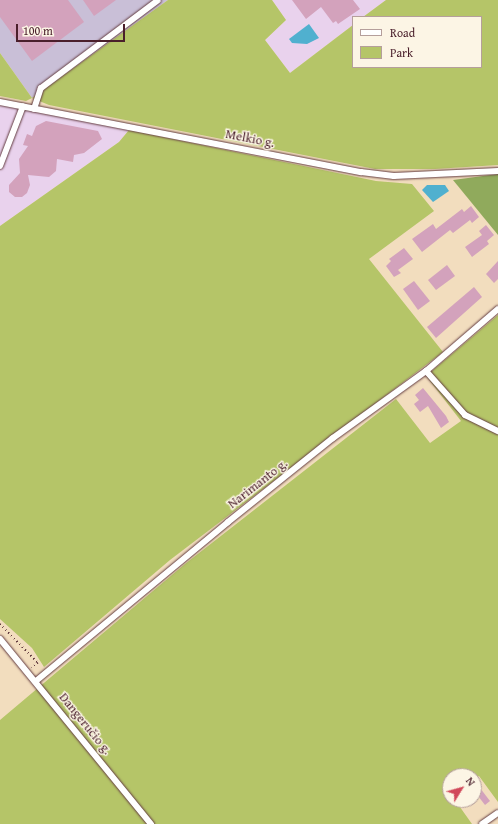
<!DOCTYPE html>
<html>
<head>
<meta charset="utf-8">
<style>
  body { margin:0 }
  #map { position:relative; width:498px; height:824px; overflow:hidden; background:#f2ddbe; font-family:"Gentium Book Plus",serif }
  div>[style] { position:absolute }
  .built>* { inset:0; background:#e9d2ed }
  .industrial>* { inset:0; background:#c9bfd7 }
  .green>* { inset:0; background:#b5c568 }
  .forest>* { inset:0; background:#90aa5c }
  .water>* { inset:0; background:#50b0cf }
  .building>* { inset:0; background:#d3a2bc }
  .path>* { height:1.5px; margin-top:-0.75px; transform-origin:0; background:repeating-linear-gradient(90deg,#633c41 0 1px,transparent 0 4px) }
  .roads { filter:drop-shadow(0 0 1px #633c41) drop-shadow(0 0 1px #633c41) }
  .minor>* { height:6px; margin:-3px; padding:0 3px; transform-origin:3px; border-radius:3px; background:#fff }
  span { translate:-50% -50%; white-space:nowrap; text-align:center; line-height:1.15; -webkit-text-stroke:3px #fcf5e5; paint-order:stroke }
  .street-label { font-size:13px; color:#4a1f2b }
  .legend { position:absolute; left:352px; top:16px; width:130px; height:52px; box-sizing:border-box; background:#fcf5e5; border:1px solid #b59f9b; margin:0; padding:5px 7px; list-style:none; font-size:12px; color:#4a1f2b }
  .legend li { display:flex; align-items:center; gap:8px; height:20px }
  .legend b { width:20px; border:1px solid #b59f9b }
  .north { position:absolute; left:442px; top:768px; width:40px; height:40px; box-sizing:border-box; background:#fcf5e5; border:1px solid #b59f9b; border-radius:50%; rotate:53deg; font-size:11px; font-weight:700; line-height:16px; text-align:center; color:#4a1f2b }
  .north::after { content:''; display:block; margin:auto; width:14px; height:18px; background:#d1495b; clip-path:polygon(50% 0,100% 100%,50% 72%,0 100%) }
  .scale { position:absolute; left:16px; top:24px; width:109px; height:18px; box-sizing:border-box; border:2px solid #4a1f2b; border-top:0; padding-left:5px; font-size:12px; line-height:14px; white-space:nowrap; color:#4a1f2b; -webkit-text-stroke:3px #fcf5e5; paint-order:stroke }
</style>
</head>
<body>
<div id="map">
  <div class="built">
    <div style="clip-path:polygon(272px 0,386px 0,363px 17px,353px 17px,353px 25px,290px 73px,265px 40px,286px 20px)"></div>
    <div style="clip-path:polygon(0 105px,129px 130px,119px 142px,0 226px)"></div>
  </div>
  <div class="industrial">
    <div style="clip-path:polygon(0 0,168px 0,32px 98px,0 53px)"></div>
  </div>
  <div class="green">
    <div style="clip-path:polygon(168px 0,272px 0,286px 20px,265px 40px,290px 73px,353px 25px,353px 67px,481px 67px,481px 17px,363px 17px,386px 0,498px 0,498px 165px,435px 169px,375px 169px,49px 105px,32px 98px,26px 101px,0 96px,0 53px,32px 98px)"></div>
    <div style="clip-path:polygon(129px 130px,376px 181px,412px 184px,434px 211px,369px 259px,443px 352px,170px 560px,44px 667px,32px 648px,0 619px,0 226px,119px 142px)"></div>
    <div style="clip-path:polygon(498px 315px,498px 802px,479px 776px,474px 779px,474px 776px,450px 776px,450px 800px,455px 800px,472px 824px,0 824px,0 720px,185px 564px,396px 399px,430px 443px,461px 421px,426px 376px)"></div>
  </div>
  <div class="forest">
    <div style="clip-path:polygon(498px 174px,498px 235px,453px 180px)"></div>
  </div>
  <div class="water">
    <div style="clip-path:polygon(309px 24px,319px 38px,307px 44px,292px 43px,289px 39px)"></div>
    <div style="clip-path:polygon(427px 185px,445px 185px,449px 191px,433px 202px,422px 190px)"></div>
  </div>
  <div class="building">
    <div style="clip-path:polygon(0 0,68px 0,84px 22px,32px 61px,0 17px)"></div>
    <div style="clip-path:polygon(83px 0,116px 0,94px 16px)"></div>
    <div style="clip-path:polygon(292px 0,353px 0,360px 9px,338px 24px,336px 21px,333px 23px,321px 7px,306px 19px)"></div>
    <div style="clip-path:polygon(46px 121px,98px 131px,102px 139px,84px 153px,74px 155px,73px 162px,57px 159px,56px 171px,49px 177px,28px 175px,30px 185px,27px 193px,22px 197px,15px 197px,9px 192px,9px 185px,20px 173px,19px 159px,28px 146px,23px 145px,27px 134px,32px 136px,36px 126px)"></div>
    <div style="clip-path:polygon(471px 206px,479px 217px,472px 223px,470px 220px,453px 233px,450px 230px,422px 252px,412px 239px,433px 224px,436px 229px,462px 209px,464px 212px)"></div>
    <div style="clip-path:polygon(486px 225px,494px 235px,487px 241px,489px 244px,472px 257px,465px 247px,482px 235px,479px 231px)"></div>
    <div style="clip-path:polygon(404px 248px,413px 259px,398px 270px,401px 273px,394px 277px,386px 266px,391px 261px,389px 259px)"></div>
    <div style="clip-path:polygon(498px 261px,498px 279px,494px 283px,486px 274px)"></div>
    <div style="clip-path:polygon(447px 265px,455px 276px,436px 290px,428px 280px)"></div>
    <div style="clip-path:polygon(414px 281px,430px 301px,418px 310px,403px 289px)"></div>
    <div style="clip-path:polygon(474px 287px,482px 297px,436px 338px,427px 327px)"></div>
    <div style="clip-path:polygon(423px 388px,446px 416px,449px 422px,441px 428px,428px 406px,420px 412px,414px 404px,419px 400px,415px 395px)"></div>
    <div style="clip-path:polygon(480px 788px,490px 801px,485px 805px,475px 792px)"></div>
  </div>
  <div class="path">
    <div style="left:0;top:624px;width:54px;rotate:45.7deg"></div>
    <div style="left:38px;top:663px;width:8px;rotate:140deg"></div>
  </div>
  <div class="roads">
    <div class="minor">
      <div style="left:0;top:102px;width:368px;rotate:11deg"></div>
      <div style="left:361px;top:172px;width:33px;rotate:7deg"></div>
      <div style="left:394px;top:176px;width:104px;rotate:-2.8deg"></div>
      <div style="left:34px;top:109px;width:22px;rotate:-72deg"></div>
      <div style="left:41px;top:88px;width:146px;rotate:-36.9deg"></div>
      <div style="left:0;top:166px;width:64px;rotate:-69deg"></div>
      <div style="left:426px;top:371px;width:59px;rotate:48.4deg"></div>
      <div style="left:465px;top:415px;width:37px;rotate:26deg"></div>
      <div style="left:0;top:639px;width:239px;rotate:50.8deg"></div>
      <div style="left:36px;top:681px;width:249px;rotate:-39.6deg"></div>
      <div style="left:228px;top:522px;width:134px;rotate:-38.7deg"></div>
      <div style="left:333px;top:438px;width:115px;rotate:-35.8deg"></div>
      <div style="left:426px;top:371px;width:95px;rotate:-40.7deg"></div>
      <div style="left:482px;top:824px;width:19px;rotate:-35deg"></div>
    </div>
  </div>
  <div class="street-label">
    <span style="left:250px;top:139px;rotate:11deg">Melkio g.</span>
    <span style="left:258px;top:484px;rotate:-38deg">Narimanto g.</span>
    <span style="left:85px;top:724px;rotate:51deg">Dangeručio g.</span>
  </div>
  <ul class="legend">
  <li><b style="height:5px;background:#fff"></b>Road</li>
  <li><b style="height:11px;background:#b5c568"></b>Park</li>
  </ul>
  <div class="north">N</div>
  <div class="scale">100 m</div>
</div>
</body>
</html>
